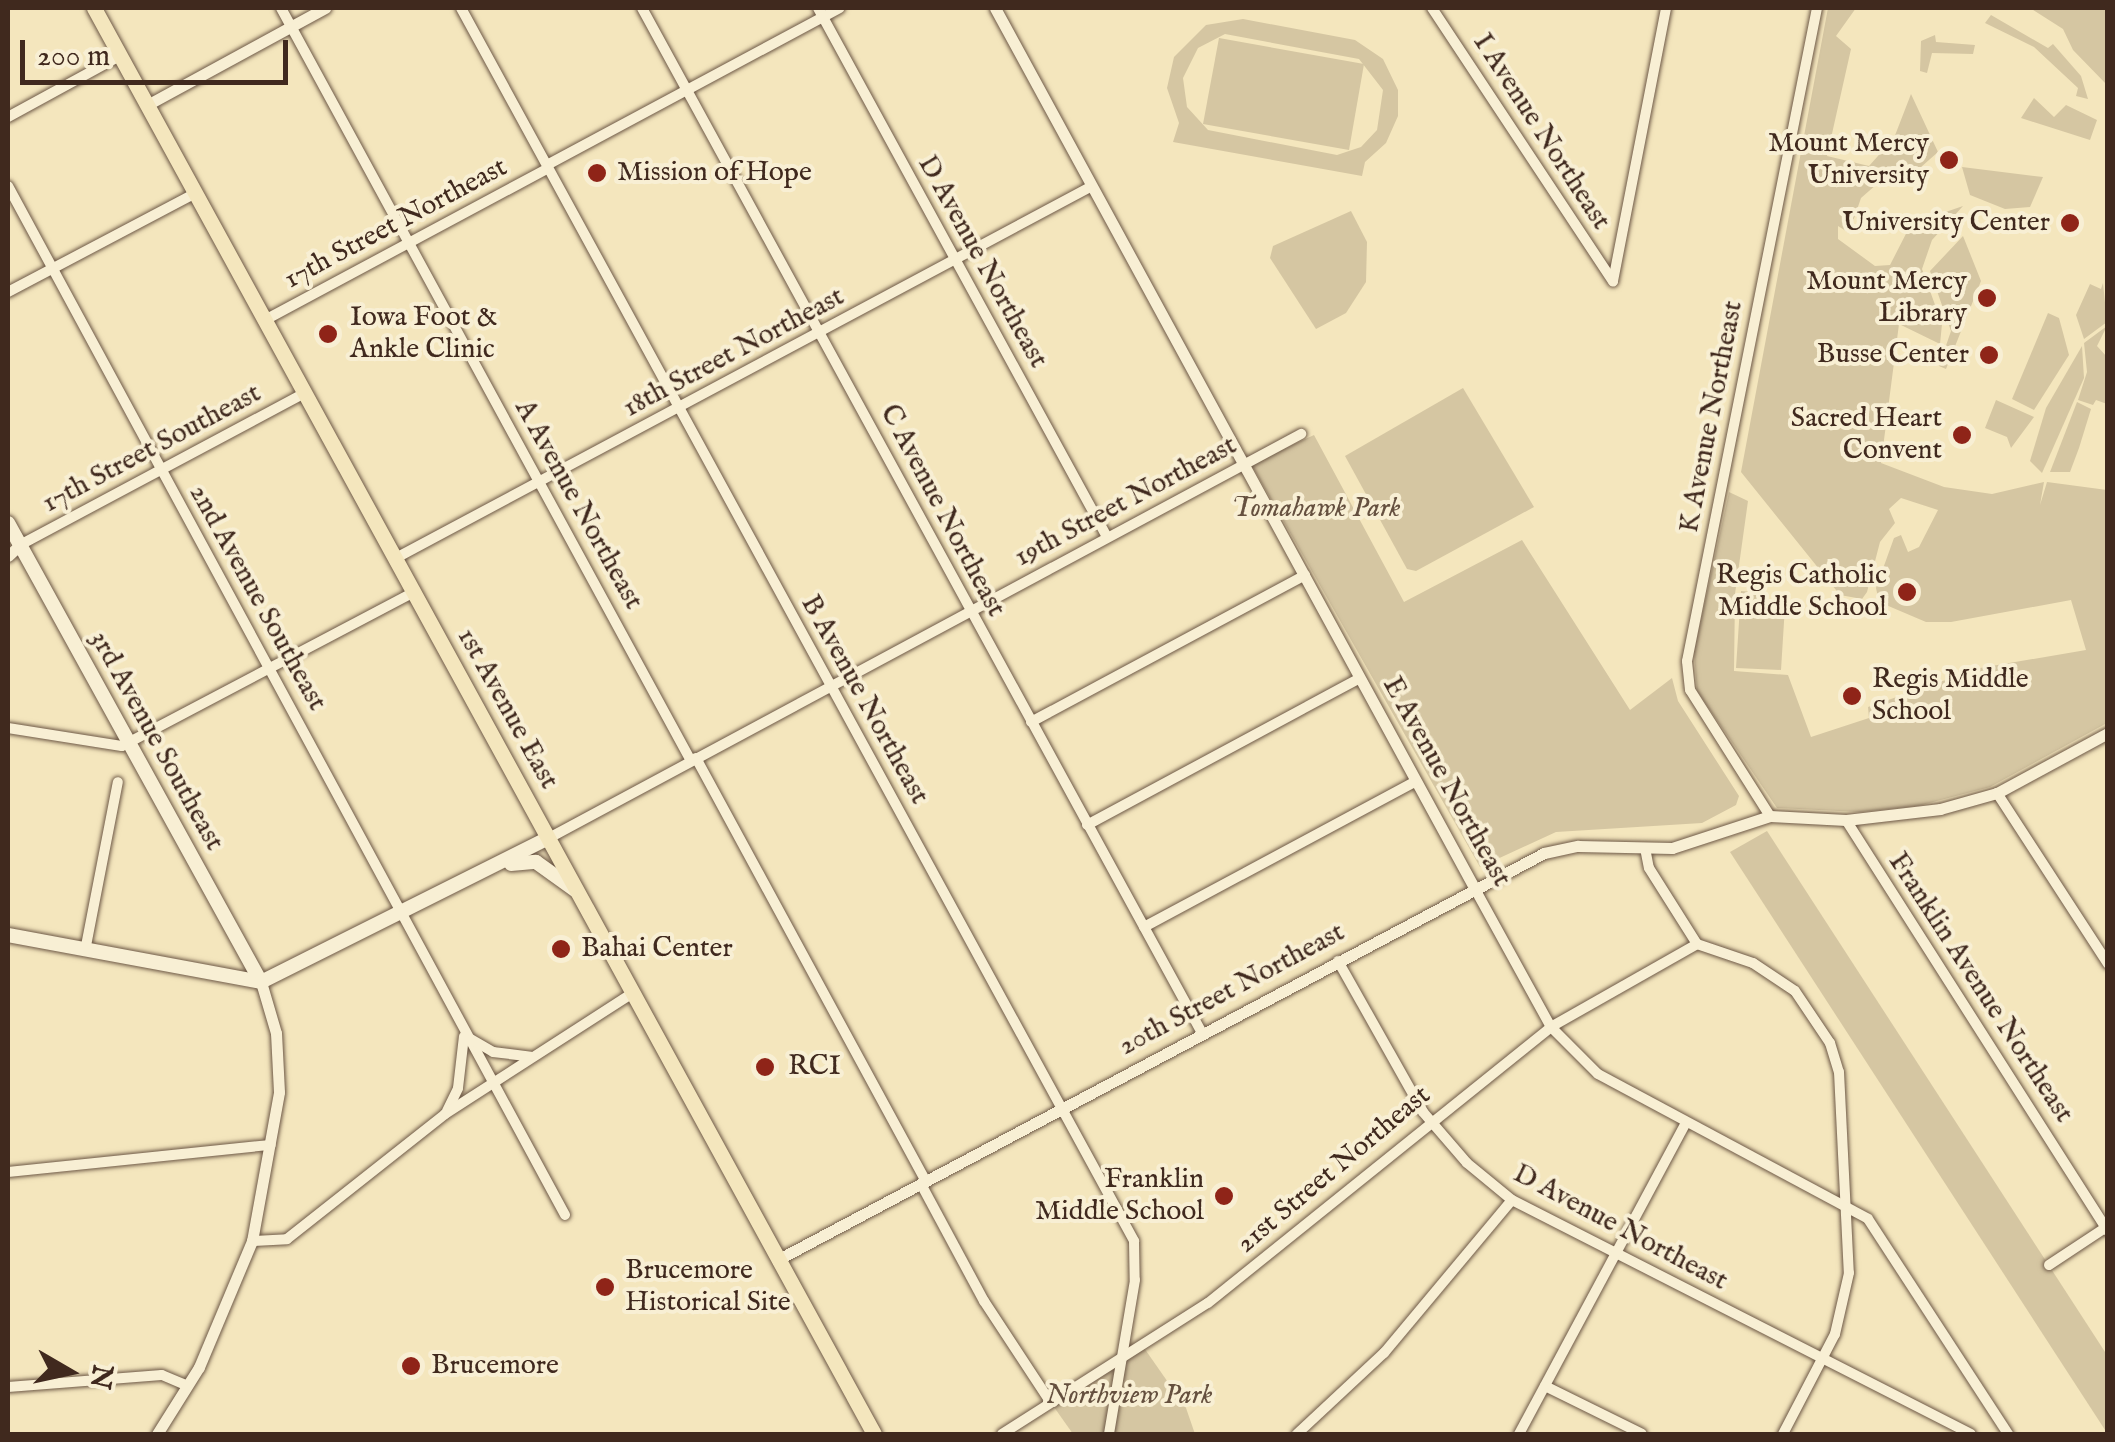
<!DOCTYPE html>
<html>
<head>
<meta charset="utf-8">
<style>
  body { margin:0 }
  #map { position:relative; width:2115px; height:1442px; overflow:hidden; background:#f4e6bd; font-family:"IM FELL English",serif }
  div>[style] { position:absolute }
  .green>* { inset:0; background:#d5c6a2 }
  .roads { filter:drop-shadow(0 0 2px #6d5846) drop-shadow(0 0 2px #6d5846) }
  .minor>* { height:10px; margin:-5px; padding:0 5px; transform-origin:5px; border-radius:5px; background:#f8efd4 }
  .tertiary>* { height:11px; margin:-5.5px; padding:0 5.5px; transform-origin:5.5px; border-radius:5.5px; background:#f8efd4 }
  .secondary>* { height:14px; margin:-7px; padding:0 7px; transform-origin:7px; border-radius:7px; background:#f8efd4 }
  .primary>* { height:15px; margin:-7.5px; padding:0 7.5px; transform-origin:7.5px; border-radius:7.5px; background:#f4e6bd }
  .dots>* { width:28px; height:28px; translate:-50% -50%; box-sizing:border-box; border:5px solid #f8efd4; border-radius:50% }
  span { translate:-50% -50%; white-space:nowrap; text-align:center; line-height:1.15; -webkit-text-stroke:8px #f8efd4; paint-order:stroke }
  .street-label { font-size:28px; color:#40291e }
  .poi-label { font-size:28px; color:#40291e }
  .right { translate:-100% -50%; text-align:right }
  .left { translate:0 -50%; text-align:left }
  .park-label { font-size:28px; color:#65503f; font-style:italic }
  .frame { position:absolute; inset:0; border:10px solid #40291e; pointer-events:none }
  .north { position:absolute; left:20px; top:1322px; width:100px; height:100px; -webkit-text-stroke:8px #f8efd4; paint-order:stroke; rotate:99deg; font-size:28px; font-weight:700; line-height:40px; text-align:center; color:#40291e }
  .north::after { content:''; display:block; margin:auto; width:35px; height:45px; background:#40291e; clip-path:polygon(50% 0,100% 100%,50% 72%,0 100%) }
  .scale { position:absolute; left:20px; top:40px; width:268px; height:45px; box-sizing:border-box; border:5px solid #40291e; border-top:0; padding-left:12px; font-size:30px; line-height:35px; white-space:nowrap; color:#40291e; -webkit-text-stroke:8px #f8efd4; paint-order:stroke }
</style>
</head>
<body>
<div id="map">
  <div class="green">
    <div style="clip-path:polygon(1828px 8px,1856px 8px,1836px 36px,1851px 49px,1827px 156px,1869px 166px,1894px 138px,1911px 94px,1938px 152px,1912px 175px,1898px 166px,1885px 177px,1861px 198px,1849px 233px,1838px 226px,1838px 239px,1875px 266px,1890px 265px,1911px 224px,1963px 206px,1932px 240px,1922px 269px,1942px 324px,1940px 344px,1899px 324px,1881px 463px,1944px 487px,1992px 494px,2044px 482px,2040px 505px,2047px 482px,2107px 490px,2107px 723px,1990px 787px,1918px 806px,1860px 812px,1777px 808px,1697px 691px,1694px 652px,1729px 492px,1748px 501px,1735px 594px,1734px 671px,1788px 675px,1811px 737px,1869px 718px,1868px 707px,1980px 668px,2086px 650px,2071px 600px,1951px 622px,1926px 622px,1879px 602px,1876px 588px,1894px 538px,1901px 535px,1908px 552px,1919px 547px,1938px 510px,1901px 498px,1889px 509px,1895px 523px,1880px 542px,1867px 592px,1862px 599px,1840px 595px,1741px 472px)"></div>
    <div style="clip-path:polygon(2030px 8px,2107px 8px,2107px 85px,2073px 50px,2063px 29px)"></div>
    <div style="clip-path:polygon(1991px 15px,2048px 48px,2053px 44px,2081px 76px,2088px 99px,2076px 96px,2078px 88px,2034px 47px,1985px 23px)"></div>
    <div style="clip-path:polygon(evenodd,1243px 19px,1355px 40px,1383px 59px,1398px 90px,1398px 116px,1386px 143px,1365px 162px,1362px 176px,1173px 142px,1179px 123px,1167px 88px,1174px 57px,1206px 25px,1243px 19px,1225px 34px,1359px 59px,1383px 90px,1377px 130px,1361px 147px,1337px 155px,1208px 130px,1187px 107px,1183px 78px,1198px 48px,1225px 34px)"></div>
    <div style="clip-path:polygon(1935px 35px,1936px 42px,1975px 45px,1973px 54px,1932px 53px,1927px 73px,1920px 71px,1921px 41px)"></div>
    <div style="clip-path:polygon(1219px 38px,1364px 64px,1349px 150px,1203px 124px)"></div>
    <div style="clip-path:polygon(2034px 98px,2054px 117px,2066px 105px,2097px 120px,2090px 140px,2021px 118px)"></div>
    <div style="clip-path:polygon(1962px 167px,2043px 177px,2030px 207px,2005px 209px,1970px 195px)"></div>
    <div style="clip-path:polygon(1351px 211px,1367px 242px,1366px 282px,1346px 313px,1316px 329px,1270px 258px,1273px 246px)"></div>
    <div style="clip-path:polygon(1963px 236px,1981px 281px,1946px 369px,1939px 366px,1951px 331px,1930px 271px)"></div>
    <div style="clip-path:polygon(2103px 283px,2107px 322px,2084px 339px,2076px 315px,2090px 284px,2101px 289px)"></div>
    <div style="clip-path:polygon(2048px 313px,2059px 318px,2069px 355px,2034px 410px,2012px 399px)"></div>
    <div style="clip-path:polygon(2107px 326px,2097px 346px,2107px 357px,2107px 404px,2096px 400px,2093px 405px,2078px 400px,2087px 372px,2084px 343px)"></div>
    <div style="clip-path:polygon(2082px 346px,2084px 378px,2042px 473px,2030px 461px,2046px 408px)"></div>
    <div style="clip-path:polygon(1463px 388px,1534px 507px,1416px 571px,1407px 569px,1345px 456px)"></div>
    <div style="clip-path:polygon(1996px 400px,2034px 417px,2011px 448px,2007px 437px,1985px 428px)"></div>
    <div style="clip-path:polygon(2077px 402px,2091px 409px,2079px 448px,2070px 472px,2050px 472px)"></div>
    <div style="clip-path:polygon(1314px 435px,1404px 602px,1522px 540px,1630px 710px,1672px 678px,1678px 701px,1739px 796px,1736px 805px,1702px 823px,1556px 832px,1480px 867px,1251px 464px)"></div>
    <div style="clip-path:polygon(1741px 591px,1765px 593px,1765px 605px,1785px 606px,1781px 670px,1736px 668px)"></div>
    <div style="clip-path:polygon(1767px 831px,2107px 1355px,2107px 1433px,1730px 852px)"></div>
    <div style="clip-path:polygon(1142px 1345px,1186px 1408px,1195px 1434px,1073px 1434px,1049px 1400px)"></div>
  </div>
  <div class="roads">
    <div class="minor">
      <div style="left:281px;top:8px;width:857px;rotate:61.43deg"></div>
      <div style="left:461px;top:8px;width:1405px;rotate:61.37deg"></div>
      <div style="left:1134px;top:1241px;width:39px;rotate:89deg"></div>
      <div style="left:1135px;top:1280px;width:156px;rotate:99.6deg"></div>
      <div style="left:642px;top:8px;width:1170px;rotate:61.35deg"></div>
      <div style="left:818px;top:8px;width:603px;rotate:61.35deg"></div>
      <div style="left:1432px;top:8px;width:328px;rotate:56.5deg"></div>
      <div style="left:8px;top:117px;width:128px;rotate:-28.6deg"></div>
      <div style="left:547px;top:165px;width:332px;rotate:-28.2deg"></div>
      <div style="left:8px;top:186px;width:1170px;rotate:61.57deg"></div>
      <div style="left:1613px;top:281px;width:278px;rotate:-79deg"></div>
      <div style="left:8px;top:292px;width:212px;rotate:-27.8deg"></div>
      <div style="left:265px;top:320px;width:321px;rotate:-28.2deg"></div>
      <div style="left:20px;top:545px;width:323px;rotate:-28.1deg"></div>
      <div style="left:396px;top:558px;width:789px;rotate:-28.12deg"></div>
      <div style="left:1031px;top:722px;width:311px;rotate:-28.2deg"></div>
      <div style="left:8px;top:728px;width:115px;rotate:9deg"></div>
      <div style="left:122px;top:746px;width:330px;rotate:-27.8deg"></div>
      <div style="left:696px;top:758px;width:481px;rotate:61.5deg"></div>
      <div style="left:1997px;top:793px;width:204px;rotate:57deg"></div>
      <div style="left:1770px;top:816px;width:149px;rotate:-122.4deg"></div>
      <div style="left:1690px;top:690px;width:29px;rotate:-96deg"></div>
      <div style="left:1687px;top:661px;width:666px;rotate:-78.74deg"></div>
      <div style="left:1846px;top:820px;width:487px;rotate:57.5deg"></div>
      <div style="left:1087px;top:825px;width:310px;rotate:-28.3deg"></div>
      <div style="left:549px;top:838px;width:854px;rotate:-28.25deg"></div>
      <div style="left:1645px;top:848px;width:20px;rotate:79deg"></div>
      <div style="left:1649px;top:868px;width:90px;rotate:57.7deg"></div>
      <div style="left:1697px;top:944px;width:59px;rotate:18.7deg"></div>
      <div style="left:1753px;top:963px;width:50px;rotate:33.7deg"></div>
      <div style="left:1795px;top:991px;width:63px;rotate:56.1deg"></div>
      <div style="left:1830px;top:1043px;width:30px;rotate:73deg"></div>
      <div style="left:1839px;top:1072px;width:201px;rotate:87.2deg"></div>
      <div style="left:1849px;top:1273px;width:63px;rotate:102.9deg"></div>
      <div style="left:1835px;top:1334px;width:113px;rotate:117.5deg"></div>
      <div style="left:1475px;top:889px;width:158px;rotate:61.2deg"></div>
      <div style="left:1551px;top:1027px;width:66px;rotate:45deg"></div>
      <div style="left:1598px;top:1074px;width:306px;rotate:28.2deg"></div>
      <div style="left:1868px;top:1219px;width:257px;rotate:56.9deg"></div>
      <div style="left:1144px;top:927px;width:309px;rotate:-28.2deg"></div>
      <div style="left:85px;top:951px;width:172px;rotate:-79deg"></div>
      <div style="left:1338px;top:961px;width:173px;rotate:60.6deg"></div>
      <div style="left:1423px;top:1112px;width:67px;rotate:49.2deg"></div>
      <div style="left:1467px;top:1163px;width:58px;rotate:39.4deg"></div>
      <div style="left:1512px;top:1200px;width:515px;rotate:27.01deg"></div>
      <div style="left:469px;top:1038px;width:28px;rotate:30deg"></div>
      <div style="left:493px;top:1052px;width:38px;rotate:7deg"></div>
      <div style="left:447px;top:1111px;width:25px;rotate:-64deg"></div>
      <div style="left:458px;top:1088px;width:52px;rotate:-83.4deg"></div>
      <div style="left:8px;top:1172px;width:264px;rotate:-5.9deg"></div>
      <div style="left:921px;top:1184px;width:133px;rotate:61.7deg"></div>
      <div style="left:984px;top:1301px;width:118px;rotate:56.7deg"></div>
      <div style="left:252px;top:1241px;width:35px;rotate:-3deg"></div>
      <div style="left:287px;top:1239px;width:201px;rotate:-38.3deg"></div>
      <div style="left:445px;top:1114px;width:221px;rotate:-32.8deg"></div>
      <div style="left:2049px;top:1265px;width:71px;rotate:-33.5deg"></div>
      <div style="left:1545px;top:1386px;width:108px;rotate:26.3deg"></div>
      <div style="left:8px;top:1387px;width:154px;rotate:-4.5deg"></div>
      <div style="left:162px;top:1375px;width:28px;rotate:23deg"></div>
      <div style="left:1002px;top:1434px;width:244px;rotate:-32.5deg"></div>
      <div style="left:1208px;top:1303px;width:440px;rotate:-38.8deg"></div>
      <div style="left:1551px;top:1027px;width:168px;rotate:-29.6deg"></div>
      <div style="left:1297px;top:1434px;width:119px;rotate:-43deg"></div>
      <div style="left:1384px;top:1353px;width:199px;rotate:-50.1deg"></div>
      <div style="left:1519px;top:1434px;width:353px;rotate:-61.8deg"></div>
    </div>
    <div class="tertiary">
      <div style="left:995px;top:8px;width:1003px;rotate:61.42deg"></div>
      <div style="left:147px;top:105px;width:203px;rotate:-28.6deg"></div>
      <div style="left:8px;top:556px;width:16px;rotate:-43deg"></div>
      <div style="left:777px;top:1260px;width:868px;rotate:-27.95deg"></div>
      <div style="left:1544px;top:853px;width:35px;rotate:-12deg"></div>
      <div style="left:1578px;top:846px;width:94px;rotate:1.2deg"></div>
      <div style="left:1672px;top:848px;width:103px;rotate:-18.1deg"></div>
      <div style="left:1770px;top:816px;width:76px;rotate:3deg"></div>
      <div style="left:1846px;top:820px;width:95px;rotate:-6.7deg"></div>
      <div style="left:1940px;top:809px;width:59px;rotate:-15.7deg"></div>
      <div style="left:1997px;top:793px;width:126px;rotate:-28.4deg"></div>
      <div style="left:157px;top:1434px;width:79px;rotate:-57.9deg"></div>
      <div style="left:199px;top:1367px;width:137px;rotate:-67.2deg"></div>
      <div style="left:252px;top:1241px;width:151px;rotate:-79.7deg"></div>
      <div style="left:279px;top:1092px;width:59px;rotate:-92.9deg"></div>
      <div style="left:276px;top:1033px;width:53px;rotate:-106.4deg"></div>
    </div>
    <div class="secondary">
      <div style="left:8px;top:523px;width:524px;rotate:61.14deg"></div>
      <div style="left:511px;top:864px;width:25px;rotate:-5deg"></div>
      <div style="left:536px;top:862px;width:48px;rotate:35.7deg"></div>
      <div style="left:8px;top:935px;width:257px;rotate:10.5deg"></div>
      <div style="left:261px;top:982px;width:322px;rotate:-26.6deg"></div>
    </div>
    <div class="primary">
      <div style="left:94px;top:8px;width:1625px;rotate:61.32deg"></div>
    </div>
  </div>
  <div class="dots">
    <div style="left:1949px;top:160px;background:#8f2418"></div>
    <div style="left:597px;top:173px;background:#8f2418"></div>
    <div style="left:2070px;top:223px;background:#8f2418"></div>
    <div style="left:1987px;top:298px;background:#8f2418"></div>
    <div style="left:328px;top:334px;background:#8f2418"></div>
    <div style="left:1989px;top:355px;background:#8f2418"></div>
    <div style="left:1962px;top:435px;background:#8f2418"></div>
    <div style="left:1907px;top:592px;background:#8f2418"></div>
    <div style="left:1852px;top:696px;background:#8f2418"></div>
    <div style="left:561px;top:949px;background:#8f2418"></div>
    <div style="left:765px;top:1067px;background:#8f2418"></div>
    <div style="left:1224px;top:1196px;background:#8f2418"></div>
    <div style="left:605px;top:1287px;background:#8f2418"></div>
    <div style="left:411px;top:1366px;background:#8f2418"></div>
  </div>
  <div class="street-label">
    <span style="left:1541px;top:132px;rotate:57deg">I Avenue Northeast</span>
    <span style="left:396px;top:224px;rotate:-28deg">17th Street Northeast</span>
    <span style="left:982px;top:262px;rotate:61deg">D Avenue Northeast</span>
    <span style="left:734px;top:353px;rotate:-28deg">18th Street Northeast</span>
    <span style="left:1712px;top:417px;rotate:-79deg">K Avenue Northeast</span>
    <span style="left:152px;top:449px;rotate:-28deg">17th Street Southeast</span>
    <span style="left:1126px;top:502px;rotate:-28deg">19th Street Northeast</span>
    <span style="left:578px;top:505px;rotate:61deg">A Avenue Northeast</span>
    <span style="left:942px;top:511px;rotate:62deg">C Avenue Northeast</span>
    <span style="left:257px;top:598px;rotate:61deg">2nd Avenue Southeast</span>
    <span style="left:864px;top:700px;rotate:61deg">B Avenue Northeast</span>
    <span style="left:507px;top:709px;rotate:61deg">1st Avenue East</span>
    <span style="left:156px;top:741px;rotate:61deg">3rd Avenue Southeast</span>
    <span style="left:1446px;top:782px;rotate:61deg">E Avenue Northeast</span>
    <span style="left:1980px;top:988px;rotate:57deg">Franklin Avenue Northeast</span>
    <span style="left:1232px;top:990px;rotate:-28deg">20th Street Northeast</span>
    <span style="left:1334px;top:1170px;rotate:-40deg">21st Street Northeast</span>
    <span style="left:1620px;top:1228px;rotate:28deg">D Avenue Northeast</span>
  </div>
  <div class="poi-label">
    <span class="right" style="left:1929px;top:160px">Mount Mercy<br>University</span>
    <span class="left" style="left:617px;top:173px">Mission of Hope</span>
    <span class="right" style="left:2050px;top:223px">University Center</span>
    <span class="right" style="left:1967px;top:298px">Mount Mercy<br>Library</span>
    <span class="left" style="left:350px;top:334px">Iowa Foot &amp;<br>Ankle Clinic</span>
    <span class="right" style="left:1969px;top:355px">Busse Center</span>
    <span class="right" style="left:1942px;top:435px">Sacred Heart<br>Convent</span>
    <span class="right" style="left:1887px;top:592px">Regis Catholic<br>Middle School</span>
    <span class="left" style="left:1872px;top:696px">Regis Middle<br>School</span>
    <span class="left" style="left:581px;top:949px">Bahai Center</span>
    <span class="left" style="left:788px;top:1067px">RCI</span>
    <span class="right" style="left:1204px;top:1196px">Franklin<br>Middle School</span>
    <span class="left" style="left:625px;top:1287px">Brucemore<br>Historical Site</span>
    <span class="left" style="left:431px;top:1366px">Brucemore</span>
  </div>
  <div class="park-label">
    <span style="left:1316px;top:509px">Tomahawk Park</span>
    <span style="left:1129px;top:1396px">Northview Park</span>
  </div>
  <div class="frame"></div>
  <div class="north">N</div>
  <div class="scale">200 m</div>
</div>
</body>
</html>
